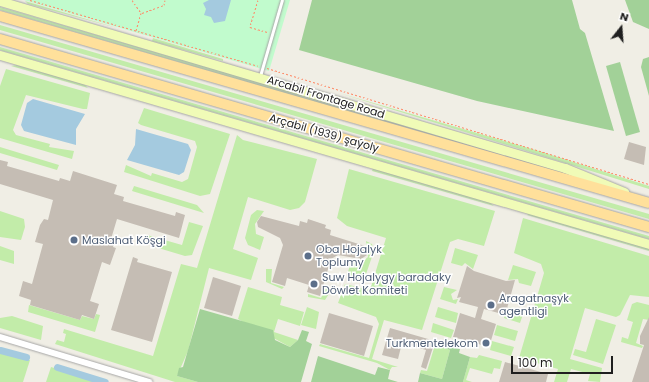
<!DOCTYPE html>
<html>
<head>
<meta charset="utf-8">
<style>
  body { margin:0 }
  #map { position:relative; width:649px; height:382px; overflow:hidden; background:#f0eee5; font-family:Poppins,sans-serif }
  div>[style] { position:absolute }
  .grass>* { inset:0; background:#c2eca9 }
  .forest>* { inset:0; background:#a2d198 }
  .park>* { inset:0; background:#c1fbcd }
  .water>* { inset:0; background:#a4cadf }
  .canal>* { height:7px; margin:-3.5px; padding:0 3.5px; transform-origin:3.5px; border-radius:3.5px; background:#a4cadf }
  .building>* { inset:0; background:#c5bdb4 }
  .path>* { height:1px; margin-top:-0.5px; transform-origin:0; background:repeating-linear-gradient(90deg,#fe8a68 0 2px,transparent 0 4px) }
  .roads { filter:drop-shadow(0 0 1px #a6a6a6) drop-shadow(0 0 1px #a6a6a6) }
  .lane>* { height:3px; margin:-1.5px; padding:0 1.5px; transform-origin:1.5px; border-radius:1.5px; background:#fff }
  .street>* { height:6px; margin:-3px; padding:0 3px; transform-origin:3px; border-radius:3px; background:#fff }
  .secondary>* { height:9px; margin:-4.5px; padding:0 4.5px; transform-origin:4.5px; border-radius:4.5px; background:#f0fbb7 }
  .primary>* { height:10px; margin:-5px; padding:0 5px; transform-origin:5px; border-radius:5px; background:#ffe09b }
  .dots>* { width:11px; height:11px; translate:-50% -50%; box-sizing:border-box; border:2px solid #fff; border-radius:50% }
  span { translate:-50% -50%; white-space:nowrap; text-align:center; line-height:1.15; -webkit-text-stroke:3px #fff; paint-order:stroke }
  .street-label { font-size:11px; color:#1f1f1f }
  .service-label { font-size:11px; color:#4e5e75 }
  .left { translate:0 -50%; text-align:left }
  .right { translate:-100% -50%; text-align:right }
  .north { position:absolute; left:601px; top:8px; width:40px; height:40px; -webkit-text-stroke:3px #fff; paint-order:stroke; rotate:17deg; font-size:11px; font-weight:700; line-height:16px; text-align:center; color:#1f1f1f }
  .north::after { content:''; display:block; margin:auto; width:14px; height:18px; background:#1f1f1f; clip-path:polygon(50% 0,100% 100%,50% 72%,0 100%) }
  .scale { position:absolute; left:511px; top:356px; width:102px; height:18px; box-sizing:border-box; border:2px solid #1f1f1f; border-top:0; padding-left:5px; font-size:12px; line-height:14px; white-space:nowrap; color:#1f1f1f; -webkit-text-stroke:3px #fff; paint-order:stroke }
</style>
</head>
<body>
<div id="map">
  <div class="grass">
    <div style="clip-path:polygon(25px 1px,121px 29px,28px 4px)"></div>
    <div style="clip-path:polygon(0 7px,457px 140px,457px 143px,0 10px)"></div>
    <div style="clip-path:polygon(0 25px,649px 214px,649px 219px,0 30px)"></div>
    <div style="clip-path:polygon(153px 38px,223px 59px,223px 61px,152px 41px)"></div>
    <div style="clip-path:polygon(0 47px,649px 236px,649px 239px,0 50px)"></div>
    <div style="clip-path:polygon(17px 65px,84px 84px,88px 88px,11px 66px)"></div>
    <div style="clip-path:polygon(6px 69px,90px 93px,87px 109px,83px 109px,26px 95px,13px 130px,16px 135px,50px 144px,49px 147px,74px 151px,72px 159px,0 138px,0 86px)"></div>
    <div style="clip-path:polygon(339px 93px,539px 151px,649px 186px,649px 189px)"></div>
    <div style="clip-path:polygon(144px 108px,230px 134px,210px 194px,200px 196px,124px 172px,126px 165px,151px 176px,152px 173px,182px 182px,188px 179px,197px 147px,195px 141px,141px 125px,138px 123px)"></div>
    <div style="clip-path:polygon(237px 135px,243px 140px,317px 159px,305px 202px,299px 208px,290px 210px,248px 197px,233px 249px,258px 258px,251px 280px,209px 268px,188px 351px,177px 376px,198px 382px,175px 382px,55px 344px,57px 340px,64px 342px,66px 334px,63px 333px,64px 329px,153px 356px,181px 264px,197px 268px)"></div>
    <div style="clip-path:polygon(0 147px,59px 165px,57px 170px,0 153px)"></div>
    <div style="clip-path:polygon(373px 168px,488px 201px,494px 206px,372px 171px)"></div>
    <div style="clip-path:polygon(349px 169px,495px 211px,484px 246px,458px 239px,450px 242px,422px 330px,384px 320px,372px 359px,398px 367px,392px 367px,390px 370px,377px 363px,319px 346px,320px 344px,369px 358px,379px 324px,376px 317px,338px 303px,345px 284px,370px 290px,386px 238px,347px 226px,337px 218px)"></div>
    <div style="clip-path:polygon(134px 186px,197px 205px,204px 213px,132px 191px)"></div>
    <div style="clip-path:polygon(257px 210px,264px 211px,255px 224px,256px 234px,264px 237px,260px 250px,248px 245px,245px 238px,251px 215px)"></div>
    <div style="clip-path:polygon(0 211px,24px 219px,25px 227px,21px 240px,0 237px)"></div>
    <div style="clip-path:polygon(530px 213px,649px 248px,649px 251px,527px 215px)"></div>
    <div style="clip-path:polygon(523px 218px,649px 256px,649px 297px,630px 295px,620px 315px,616px 317px,585px 308px,570px 359px,602px 368px,600px 382px,588px 381px,590px 374px,571px 369px,567px 382px,554px 382px,558px 369px,519px 358px,544px 273px,541px 264px,514px 253px)"></div>
    <div style="clip-path:polygon(189px 222px,203px 226px,192px 255px,185px 256px,155px 247px,147px 240px,147px 235px,182px 245px)"></div>
    <div style="clip-path:polygon(366px 241px,372px 244px,374px 251px,366px 274px,360px 278px,347px 275px,351px 262px,359px 265px,368px 257px)"></div>
    <div style="clip-path:polygon(0 246px,14px 251px,14px 264px,0 260px)"></div>
    <div style="clip-path:polygon(455px 248px,478px 255px,473px 269px,465px 263px,462px 266px,451px 263px)"></div>
    <div style="clip-path:polygon(513px 265px,536px 272px,531px 286px,519px 283px,518px 279px,508px 280px)"></div>
    <div style="clip-path:polygon(266px 269px,272px 269px,271px 283px,284px 287px,282px 289px,266px 282px)"></div>
    <div style="clip-path:polygon(327px 286px,332px 289px,325px 300px,308px 297px,308px 294px,321px 298px)"></div>
    <div style="clip-path:polygon(248px 287px,282px 297px,280px 305px,304px 312px,300px 326px,278px 319px,274px 332px,298px 340px,290px 347px,238px 319px)"></div>
    <div style="clip-path:polygon(444px 287px,457px 290px,451px 294px,453px 300px,458px 299px,456px 304px,440px 299px)"></div>
    <div style="clip-path:polygon(637px 302px,649px 305px,649px 320px,643px 319px,636px 343px,643px 346px,642px 348px,621px 342px,622px 337px,628px 339px,633px 322px,627px 320px,632px 304px)"></div>
    <div style="clip-path:polygon(29px 305px,80px 320px,82px 316px,94px 319px,96px 314px,100px 315px,95px 332px,28px 312px)"></div>
    <div style="clip-path:polygon(307px 307px,319px 312px,316px 329px,301px 325px)"></div>
    <div style="clip-path:polygon(438px 307px,458px 313px,456px 323px,435px 317px)"></div>
    <div style="clip-path:polygon(509px 307px,524px 311px,520px 323px,504px 318px,505px 312px,509px 316px,513px 312px)"></div>
    <div style="clip-path:polygon(12px 316px,43px 326px,41px 340px,0 328px,0 318px)"></div>
    <div style="clip-path:polygon(596px 319px,616px 325px,603px 364px,573px 355px,575px 349px,586px 352px)"></div>
    <div style="clip-path:polygon(433px 323px,454px 330px,451px 338px,431px 332px)"></div>
    <div style="clip-path:polygon(497px 325px,518px 331px,515px 341px,494px 335px)"></div>
    <div style="clip-path:polygon(492px 341px,514px 347px,511px 356px,490px 350px)"></div>
    <div style="clip-path:polygon(435px 345px,450px 350px,442px 379px,420px 373px,421px 370px,427px 371px)"></div>
    <div style="clip-path:polygon(0 352px,30px 360px,23px 382px,0 382px)"></div>
    <div style="clip-path:polygon(479px 355px,502px 361px,500px 369px,494px 368px,492px 374px,470px 368px,466px 380px,472px 382px,463px 382px,470px 357px,477px 358px)"></div>
    <div style="clip-path:polygon(51px 367px,99px 382px,46px 382px)"></div>
  </div>
  <div class="forest">
    <div style="clip-path:polygon(312px 0,572px 0,580px 29px,585px 33px,614px 131px,477px 101px,299px 50px)"></div>
    <div style="clip-path:polygon(625px 0,649px 0,649px 29px,633px 22px)"></div>
    <div style="clip-path:polygon(649px 57px,649px 96px,641px 67px,643px 59px)"></div>
    <div style="clip-path:polygon(620px 62px,640px 132px,626px 136px,606px 66px)"></div>
    <div style="clip-path:polygon(200px 309px,273px 330px,275px 340px,290px 347px,298px 340px,302px 330px,309px 332px,306px 341px,312px 344px,301px 382px,198px 382px,177px 376px,179px 368px,183px 367px)"></div>
    <div style="clip-path:polygon(436px 342px,460px 349px,459px 353px,470px 357px,463px 382px,418px 382px,420px 373px,442px 379px,450px 350px,435px 345px)"></div>
    <div style="clip-path:polygon(318px 356px,375px 375px,378px 367px,390px 370px,388px 379px,398px 382px,311px 382px)"></div>
  </div>
  <div class="park">
    <div style="clip-path:polygon(24px 0,290px 0,269px 71px)"></div>
  </div>
  <div class="water">
    <div style="clip-path:polygon(209px 0,231px 0,225px 21px,214px 23px,211px 17px,204px 15px,206px 9px,203px 3px)"></div>
    <div style="clip-path:polygon(33px 99px,85px 114px,76px 129px,76px 145px,24px 131px,21px 125px,27px 103px)"></div>
    <div style="clip-path:polygon(136px 129px,188px 144px,191px 150px,184px 172px,179px 175px,127px 160px,135px 145px)"></div>
  </div>
  <div class="canal">
    <div style="left:0;top:350px;width:27px;rotate:15deg"></div>
    <div style="left:57px;top:367px;width:50px;rotate:17.4deg"></div>
  </div>
  <div class="building">
    <div style="clip-path:polygon(629px 142px,646px 147px,644px 165px,624px 159px)"></div>
    <div style="clip-path:polygon(0 160px,8px 162px,7px 166px,59px 181px,60px 178px,70px 181px,73px 171px,117px 185px,114px 194px,124px 197px,123px 201px,175px 216px,176px 212px,185px 215px,179px 238px,117px 219px,111px 239px,115px 240px,113px 247px,116px 248px,110px 265px,102px 262px,90px 301px,99px 304px,94px 319px,82px 315px,80px 320px,30px 305px,31px 300px,19px 296px,23px 281px,32px 284px,43px 244px,35px 242px,40px 225px,44px 219px,48px 220px,53px 200px,0 184px)"></div>
    <div style="clip-path:polygon(261px 216px,299px 226px,300px 221px,307px 223px,308px 219px,326px 225px,325px 228px,331px 230px,330px 235px,365px 246px,367px 255px,361px 259px,338px 255px,331px 259px,320px 296px,307px 292px,309px 285px,287px 278px,285px 286px,272px 282px,283px 245px,280px 238px,258px 227px,257px 222px)"></div>
    <div style="clip-path:polygon(133px 257px,138px 259px,137px 262px,172px 272px,152px 342px,111px 330px)"></div>
    <div style="clip-path:polygon(467px 266px,474px 271px,506px 281px,515px 280px,506px 312px,504px 309px,502px 314px,484px 309px,481px 319px,496px 324px,489px 347px,453px 337px,460px 313px,475px 318px,478px 307px,459px 302px,461px 297px,457px 298px)"></div>
    <div style="clip-path:polygon(213px 277px,241px 286px,232px 316px,204px 308px)"></div>
    <div style="clip-path:polygon(329px 313px,373px 326px,364px 356px,320px 343px)"></div>
    <div style="clip-path:polygon(649px 317px,649px 382px,632px 382px,644px 345px,640px 344px,640px 336px)"></div>
    <div style="clip-path:polygon(390px 328px,435px 341px,426px 369px,421px 367px,426px 350px,402px 343px,398px 359px,382px 355px)"></div>
    <div style="clip-path:polygon(505px 362px,548px 374px,546px 382px,499px 382px)"></div>
  </div>
  <div class="path">
    <div style="left:30px;top:0;width:237px;rotate:16.1deg"></div>
    <div style="left:132px;top:0;width:16px;rotate:55deg"></div>
    <div style="left:141px;top:13px;width:18px;rotate:106deg"></div>
    <div style="left:258px;top:0;width:28px;rotate:107deg"></div>
    <div style="left:250px;top:27px;width:19px;rotate:16deg"></div>
    <div style="left:142px;top:13px;width:23px;rotate:-20deg"></div>
    <div style="left:164px;top:5px;width:5px;rotate:-79deg"></div>
    <div style="left:267px;top:68px;width:399px;rotate:16.9deg"></div>
  </div>
  <div class="roads">
    <div class="lane">
      <div style="left:260px;top:76px;width:79px;rotate:-73.9deg"></div>
    </div>
    <div class="street">
      <div style="left:0;top:337px;width:156px;rotate:16.8deg"></div>
    </div>
    <div class="secondary">
      <div style="left:0;top:1px;width:589px;rotate:16.47deg"></div>
      <div style="left:565px;top:168px;width:64px;rotate:22.1deg"></div>
      <div style="left:0;top:55px;width:676px;rotate:16.24deg"></div>
    </div>
    <div class="primary">
      <div style="left:0;top:16px;width:675px;rotate:16.07deg"></div>
      <div style="left:0;top:39px;width:676px;rotate:16.16deg"></div>
    </div>
  </div>
  <div class="dots">
    <div style="left:74px;top:240px;background:#5c6f8a"></div>
    <div style="left:308px;top:256px;background:#5c6f8a"></div>
    <div style="left:314px;top:284px;background:#5c6f8a"></div>
    <div style="left:491px;top:305px;background:#5c6f8a"></div>
    <div style="left:486px;top:343px;background:#5c6f8a"></div>
  </div>
  <div class="street-label">
    <span style="left:326px;top:97px;rotate:17deg">Arcabil Frontage Road</span>
    <span style="left:324px;top:133px;rotate:16deg">Arçabil (1939) şaýoly</span>
  </div>
  <div class="service-label">
    <span class="left" style="left:82px;top:240px">Maslahat Köşgi</span>
    <span class="left" style="left:316px;top:256px">Oba Hojalyk<br>Toplumy</span>
    <span class="left" style="left:322px;top:284px">Suw Hojalygy baradaky<br>Döwlet Komiteti</span>
    <span class="left" style="left:499px;top:305px">Aragatnaşyk<br>agentligi</span>
    <span class="right" style="left:478px;top:343px">Turkmentelekom</span>
  </div>
  <div class="north">N</div>
  <div class="scale">100 m</div>
</div>
</body>
</html>
